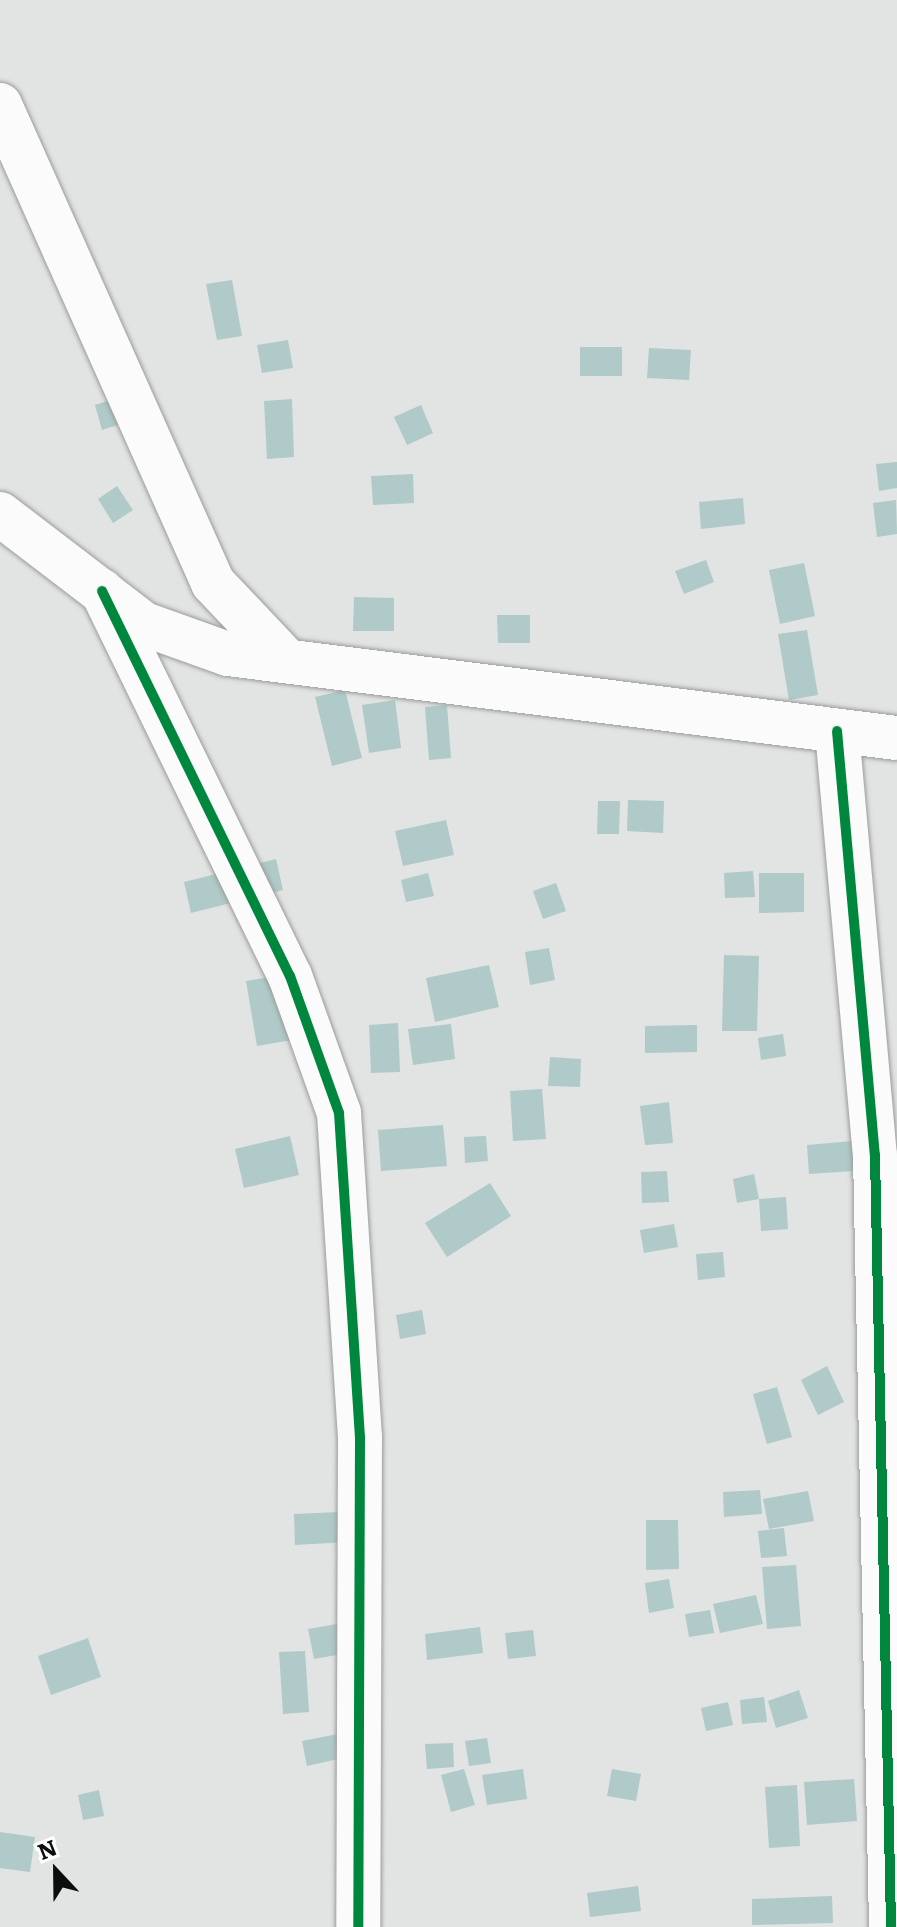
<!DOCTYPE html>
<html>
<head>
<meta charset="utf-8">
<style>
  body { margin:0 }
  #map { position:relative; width:897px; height:1927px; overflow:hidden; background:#e2e3e3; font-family:Literata,serif }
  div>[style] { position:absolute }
  .building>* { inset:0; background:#afcac8 }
  .roads { filter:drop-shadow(0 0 2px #9b9c9c) drop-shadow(0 0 2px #9b9c9c) }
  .street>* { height:44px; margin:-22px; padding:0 22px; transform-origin:22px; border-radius:22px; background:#fbfbfb }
  .cycleway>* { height:10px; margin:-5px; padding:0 5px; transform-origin:5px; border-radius:5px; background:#00873e }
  span { translate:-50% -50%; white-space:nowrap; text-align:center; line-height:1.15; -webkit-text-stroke:8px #fff; paint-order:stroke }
  .north { position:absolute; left:16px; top:1831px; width:80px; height:80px; -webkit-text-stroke:6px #fff; paint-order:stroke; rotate:338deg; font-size:22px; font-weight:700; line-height:32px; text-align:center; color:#0c0d0d }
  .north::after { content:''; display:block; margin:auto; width:28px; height:36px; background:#0c0d0d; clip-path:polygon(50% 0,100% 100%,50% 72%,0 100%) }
</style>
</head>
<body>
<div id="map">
  <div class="building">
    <div style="clip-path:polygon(232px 280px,242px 336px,217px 340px,206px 284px)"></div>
    <div style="clip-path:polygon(288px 340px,293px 368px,262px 373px,257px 345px)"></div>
    <div style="clip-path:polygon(580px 347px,622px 347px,622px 376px,580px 376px)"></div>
    <div style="clip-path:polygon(649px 348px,691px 350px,689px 380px,647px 378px)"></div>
    <div style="clip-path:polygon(117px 398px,124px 423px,102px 430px,95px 405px)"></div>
    <div style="clip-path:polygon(292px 399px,294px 457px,267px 459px,264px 401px)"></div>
    <div style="clip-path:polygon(421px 405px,433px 433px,407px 445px,394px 417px)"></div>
    <div style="clip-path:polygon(897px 462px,897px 488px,879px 491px,876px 464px)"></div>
    <div style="clip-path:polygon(413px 474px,414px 503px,373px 505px,371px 476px)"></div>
    <div style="clip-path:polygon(117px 486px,133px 510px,113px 523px,98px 499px)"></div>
    <div style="clip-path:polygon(743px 498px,745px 524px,701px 529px,699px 502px)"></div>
    <div style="clip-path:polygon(896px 500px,897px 534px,877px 537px,873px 503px)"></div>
    <div style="clip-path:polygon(706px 560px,714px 582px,684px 594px,675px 571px)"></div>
    <div style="clip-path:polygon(804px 563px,815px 616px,780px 624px,769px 570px)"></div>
    <div style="clip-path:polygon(354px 597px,394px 598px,394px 631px,353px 631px)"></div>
    <div style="clip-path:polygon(497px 615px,530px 615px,530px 643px,498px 643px)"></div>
    <div style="clip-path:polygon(807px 630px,818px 695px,789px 700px,778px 634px)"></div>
    <div style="clip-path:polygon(345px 690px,362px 758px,332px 766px,315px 697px)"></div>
    <div style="clip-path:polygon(395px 700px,401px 748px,369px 753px,362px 705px)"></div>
    <div style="clip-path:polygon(447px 705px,451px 758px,429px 760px,425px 707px)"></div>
    <div style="clip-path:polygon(628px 800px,664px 801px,663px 833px,627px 831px)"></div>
    <div style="clip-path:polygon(598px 801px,620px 801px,619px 834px,597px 834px)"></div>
    <div style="clip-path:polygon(446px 820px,454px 855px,403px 866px,395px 831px)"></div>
    <div style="clip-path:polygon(276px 859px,283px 890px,191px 913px,184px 882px)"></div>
    <div style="clip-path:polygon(753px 871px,755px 897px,725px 898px,724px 873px)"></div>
    <div style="clip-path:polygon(428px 873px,434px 896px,406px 902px,401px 880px)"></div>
    <div style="clip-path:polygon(759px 873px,804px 873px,804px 912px,759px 913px)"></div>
    <div style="clip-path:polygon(556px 883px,566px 911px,543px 919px,533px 891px)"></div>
    <div style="clip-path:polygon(549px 948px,555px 980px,530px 985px,525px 952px)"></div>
    <div style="clip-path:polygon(724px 955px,759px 956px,757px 1031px,722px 1031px)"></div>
    <div style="clip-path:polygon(489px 965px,499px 1007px,435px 1022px,426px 978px)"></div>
    <div style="clip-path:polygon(299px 972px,309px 1037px,257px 1046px,246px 981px)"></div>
    <div style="clip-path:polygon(398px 1023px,400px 1072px,371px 1073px,369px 1025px)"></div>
    <div style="clip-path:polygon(451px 1024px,455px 1059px,413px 1065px,408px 1029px)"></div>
    <div style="clip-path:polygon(697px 1025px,697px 1052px,645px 1053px,645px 1026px)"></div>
    <div style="clip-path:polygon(783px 1034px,786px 1056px,761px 1060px,758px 1038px)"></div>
    <div style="clip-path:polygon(550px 1057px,581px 1059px,580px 1087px,548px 1086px)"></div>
    <div style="clip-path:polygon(542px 1089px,546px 1139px,513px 1141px,510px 1091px)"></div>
    <div style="clip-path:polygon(669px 1102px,673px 1143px,645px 1145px,640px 1106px)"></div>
    <div style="clip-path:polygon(443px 1125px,447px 1166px,381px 1171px,378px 1130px)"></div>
    <div style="clip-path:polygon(290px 1136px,299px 1175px,244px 1188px,235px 1149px)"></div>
    <div style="clip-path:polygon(486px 1136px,488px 1161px,465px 1163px,464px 1137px)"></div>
    <div style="clip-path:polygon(865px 1140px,868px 1170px,809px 1174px,807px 1145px)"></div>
    <div style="clip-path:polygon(667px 1171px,669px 1202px,642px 1203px,641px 1172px)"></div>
    <div style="clip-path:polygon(754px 1174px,759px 1199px,786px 1197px,788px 1229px,761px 1231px,759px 1199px,737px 1203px,733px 1179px)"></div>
    <div style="clip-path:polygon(490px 1183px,511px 1216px,447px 1257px,425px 1223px)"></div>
    <div style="clip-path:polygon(674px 1224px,678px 1247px,644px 1253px,640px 1230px)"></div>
    <div style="clip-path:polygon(723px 1252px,725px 1277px,698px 1280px,696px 1254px)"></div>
    <div style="clip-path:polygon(422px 1310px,426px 1334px,400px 1339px,396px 1315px)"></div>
    <div style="clip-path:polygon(827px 1366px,844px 1402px,818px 1415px,801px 1380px)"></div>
    <div style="clip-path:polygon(777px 1387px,792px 1437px,767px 1444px,753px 1394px)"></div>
    <div style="clip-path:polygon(760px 1490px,762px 1514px,724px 1517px,723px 1492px)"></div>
    <div style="clip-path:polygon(808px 1491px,814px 1521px,769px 1529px,763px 1499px)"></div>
    <div style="clip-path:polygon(362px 1511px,364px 1541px,295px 1545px,294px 1514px)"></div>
    <div style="clip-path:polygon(646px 1520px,678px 1520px,679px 1569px,646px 1570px)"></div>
    <div style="clip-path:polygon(784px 1528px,787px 1556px,761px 1558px,758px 1531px)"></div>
    <div style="clip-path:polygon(796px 1565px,801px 1626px,767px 1629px,762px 1567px)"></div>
    <div style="clip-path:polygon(669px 1579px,674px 1608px,649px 1613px,645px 1583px)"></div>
    <div style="clip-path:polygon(756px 1595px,763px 1624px,720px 1633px,713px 1604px)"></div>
    <div style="clip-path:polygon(710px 1610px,714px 1633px,689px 1637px,685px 1614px)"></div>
    <div style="clip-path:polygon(348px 1622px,353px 1652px,314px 1659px,308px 1629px)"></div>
    <div style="clip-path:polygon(480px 1627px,483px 1653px,427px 1660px,425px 1634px)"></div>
    <div style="clip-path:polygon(533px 1630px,536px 1656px,508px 1659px,505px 1633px)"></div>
    <div style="clip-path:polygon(88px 1638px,101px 1677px,51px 1695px,38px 1656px)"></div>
    <div style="clip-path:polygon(305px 1651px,309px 1712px,283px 1714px,279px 1652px)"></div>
    <div style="clip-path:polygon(799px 1690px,808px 1718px,776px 1728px,768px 1701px)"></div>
    <div style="clip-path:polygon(764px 1697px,767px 1722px,742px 1724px,740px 1700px)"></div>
    <div style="clip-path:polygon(728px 1702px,733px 1725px,706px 1731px,701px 1708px)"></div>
    <div style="clip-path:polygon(343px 1733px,347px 1757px,307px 1766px,302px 1741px)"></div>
    <div style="clip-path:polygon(487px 1738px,491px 1763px,469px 1766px,465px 1741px)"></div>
    <div style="clip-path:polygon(453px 1743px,454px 1767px,427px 1769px,425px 1744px)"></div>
    <div style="clip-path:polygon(464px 1769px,475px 1805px,451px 1812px,441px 1775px)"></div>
    <div style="clip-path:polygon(523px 1769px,527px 1799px,487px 1805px,482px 1775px)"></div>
    <div style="clip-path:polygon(612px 1769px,641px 1774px,636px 1801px,607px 1796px)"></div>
    <div style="clip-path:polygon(854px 1779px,857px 1821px,807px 1825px,804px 1782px)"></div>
    <div style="clip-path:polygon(797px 1785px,800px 1846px,769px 1848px,765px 1787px)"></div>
    <div style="clip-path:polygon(99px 1790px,104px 1816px,83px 1820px,78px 1795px)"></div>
    <div style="clip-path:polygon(0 1832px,35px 1837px,30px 1872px,0 1868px)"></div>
    <div style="clip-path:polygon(638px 1886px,641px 1911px,590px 1917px,587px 1893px)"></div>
    <div style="clip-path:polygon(832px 1896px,833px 1923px,752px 1925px,752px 1899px)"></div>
  </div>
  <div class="roads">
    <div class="street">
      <div style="left:0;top:105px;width:523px;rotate:65.98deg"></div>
      <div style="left:213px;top:583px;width:108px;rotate:46.5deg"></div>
      <div style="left:0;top:514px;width:181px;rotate:37.4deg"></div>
      <div style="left:144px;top:624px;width:89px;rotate:19.7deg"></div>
      <div style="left:228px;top:654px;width:674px;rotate:7.16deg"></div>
      <div style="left:102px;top:591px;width:428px;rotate:64deg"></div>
      <div style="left:290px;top:976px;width:145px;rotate:70.3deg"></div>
      <div style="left:339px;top:1113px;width:325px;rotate:86.3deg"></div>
      <div style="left:360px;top:1437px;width:490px;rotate:90.2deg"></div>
      <div style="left:837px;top:731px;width:426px;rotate:84.9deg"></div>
      <div style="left:875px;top:1155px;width:772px;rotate:88.81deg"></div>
    </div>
  </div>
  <div class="cycleway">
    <div style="left:102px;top:591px;width:428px;rotate:64deg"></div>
    <div style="left:290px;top:976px;width:145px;rotate:70.3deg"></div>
    <div style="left:339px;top:1113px;width:325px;rotate:86.3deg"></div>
    <div style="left:360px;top:1437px;width:490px;rotate:90.2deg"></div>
    <div style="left:837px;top:731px;width:426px;rotate:84.9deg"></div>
    <div style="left:875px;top:1155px;width:772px;rotate:88.81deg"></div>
  </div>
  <div class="north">N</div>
</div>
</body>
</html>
